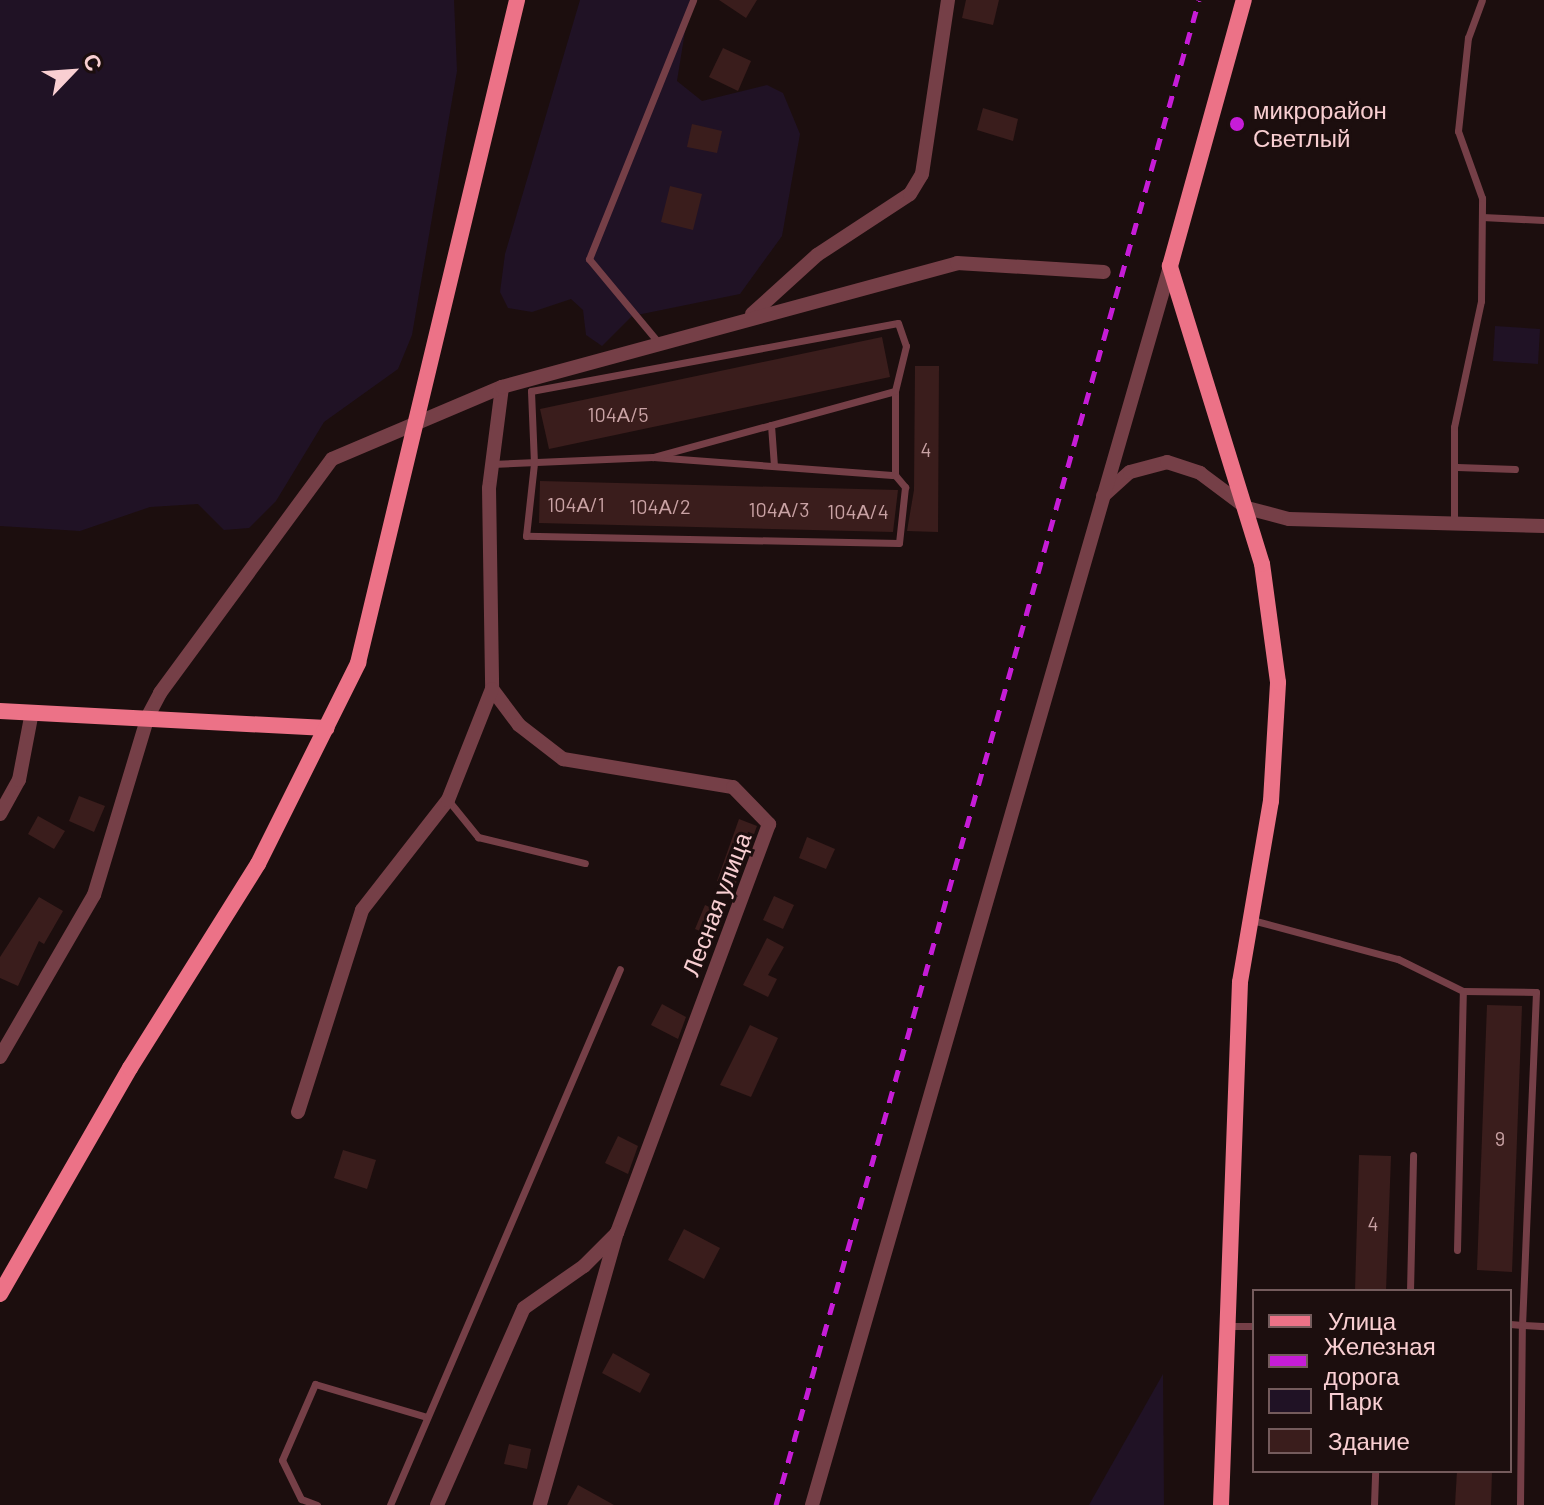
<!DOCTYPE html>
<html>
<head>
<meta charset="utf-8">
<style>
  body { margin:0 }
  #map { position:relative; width:1544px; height:1505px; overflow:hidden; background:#1c0e0e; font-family:Barlow,sans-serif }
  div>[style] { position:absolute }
  .green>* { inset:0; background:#201225 }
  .building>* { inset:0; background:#3a1d1c }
  .lane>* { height:7px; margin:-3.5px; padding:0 3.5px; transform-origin:3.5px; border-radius:3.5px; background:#753f47 }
  .street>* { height:14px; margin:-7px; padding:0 7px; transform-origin:7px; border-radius:7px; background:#753f47 }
  .secondary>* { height:16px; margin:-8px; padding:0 8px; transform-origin:8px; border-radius:8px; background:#ec7287 }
  .rail>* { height:5px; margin-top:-2.5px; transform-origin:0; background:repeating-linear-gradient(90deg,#c61cd7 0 12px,transparent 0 22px) }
  .dots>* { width:22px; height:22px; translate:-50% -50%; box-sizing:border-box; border:4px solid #1c0e0e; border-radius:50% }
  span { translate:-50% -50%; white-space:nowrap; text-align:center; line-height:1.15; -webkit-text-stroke:6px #1c0e0e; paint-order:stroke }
  .number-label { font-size:20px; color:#c9a2a4 }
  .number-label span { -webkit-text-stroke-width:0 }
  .poi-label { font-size:24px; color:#f9cfd2 }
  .left { translate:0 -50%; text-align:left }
  .street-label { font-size:24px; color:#f9cfd2 }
  .legend { position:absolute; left:1252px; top:1289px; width:260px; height:184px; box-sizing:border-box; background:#1c0e0e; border:2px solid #745b5c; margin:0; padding:10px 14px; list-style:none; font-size:24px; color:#f9cfd2 }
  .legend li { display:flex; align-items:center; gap:16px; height:40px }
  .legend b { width:40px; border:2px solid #745b5c }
  .north { position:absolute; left:32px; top:32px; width:80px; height:80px; -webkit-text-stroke:6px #1c0e0e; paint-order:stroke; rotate:65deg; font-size:22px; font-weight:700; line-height:32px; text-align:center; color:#f9cfd2 }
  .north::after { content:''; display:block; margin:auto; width:28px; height:36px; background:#f9cfd2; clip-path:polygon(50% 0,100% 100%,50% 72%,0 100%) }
</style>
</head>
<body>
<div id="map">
  <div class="green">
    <div style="clip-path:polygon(0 0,454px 0,457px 71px,412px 335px,398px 369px,324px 422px,276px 501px,249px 528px,224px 530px,198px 504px,150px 507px,80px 531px,0 526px)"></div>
    <div style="clip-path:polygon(580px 0,690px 0,677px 81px,702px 101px,767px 85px,783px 93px,800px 134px,782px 236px,740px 294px,632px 316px,602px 346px,586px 335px,583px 310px,571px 299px,532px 312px,508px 308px,500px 292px,505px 254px)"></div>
    <div style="clip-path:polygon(1495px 326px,1540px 329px,1538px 364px,1493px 361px)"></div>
    <div style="clip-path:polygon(1163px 1374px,1164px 1505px,1089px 1505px)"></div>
  </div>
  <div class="building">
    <div style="clip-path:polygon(719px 0,757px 0,746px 18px)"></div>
    <div style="clip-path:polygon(966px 0,999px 0,993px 25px,962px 18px)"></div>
    <div style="clip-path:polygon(723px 48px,751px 61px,738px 91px,709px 77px)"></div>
    <div style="clip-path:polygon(983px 108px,1018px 119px,1013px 141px,977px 130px)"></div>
    <div style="clip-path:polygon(692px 124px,722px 131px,717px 153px,687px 147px)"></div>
    <div style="clip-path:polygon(670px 186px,702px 194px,693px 230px,661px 222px)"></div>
    <div style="clip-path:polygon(882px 337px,890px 377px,549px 449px,540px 409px)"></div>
    <div style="clip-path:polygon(915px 366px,939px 366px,938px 532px,907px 531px,914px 490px)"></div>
    <div style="clip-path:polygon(540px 481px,898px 490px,893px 532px,539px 523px)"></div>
    <div style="clip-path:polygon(79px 796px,105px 806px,94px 832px,69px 821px)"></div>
    <div style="clip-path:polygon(38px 816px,65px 831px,54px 849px,28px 834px)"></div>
    <div style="clip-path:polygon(739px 819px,757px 826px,735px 886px,717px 881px)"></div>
    <div style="clip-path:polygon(807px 837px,835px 849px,826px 869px,799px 858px)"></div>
    <div style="clip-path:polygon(774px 896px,794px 905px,783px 929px,763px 920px)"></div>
    <div style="clip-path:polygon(39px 897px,63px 911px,44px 944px,39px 941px,18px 986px,0 978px,0 957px)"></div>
    <div style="clip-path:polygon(705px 905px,725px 914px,716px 938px,695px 929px)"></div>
    <div style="clip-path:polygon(767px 938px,784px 947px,768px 975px,777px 979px,768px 997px,743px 985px)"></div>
    <div style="clip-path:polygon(662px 1004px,686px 1017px,678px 1039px,651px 1025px)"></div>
    <div style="clip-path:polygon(1487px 1005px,1522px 1006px,1512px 1272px,1477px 1270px)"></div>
    <div style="clip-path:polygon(750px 1025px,778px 1038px,751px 1097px,720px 1085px)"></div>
    <div style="clip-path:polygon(618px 1136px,638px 1146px,628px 1174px,605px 1163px)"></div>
    <div style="clip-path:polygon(343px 1150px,376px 1160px,367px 1189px,334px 1178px)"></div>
    <div style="clip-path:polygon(1359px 1155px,1391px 1156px,1386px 1291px,1355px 1291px)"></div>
    <div style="clip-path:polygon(684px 1229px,720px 1248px,704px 1279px,668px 1260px)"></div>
    <div style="clip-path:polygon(613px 1353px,650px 1374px,640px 1393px,602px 1373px)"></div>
    <div style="clip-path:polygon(509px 1444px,531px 1449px,527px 1469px,504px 1464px)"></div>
    <div style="clip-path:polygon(1457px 1471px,1492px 1471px,1491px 1505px,1455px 1505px)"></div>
    <div style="clip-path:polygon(578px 1485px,614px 1505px,567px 1505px)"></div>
  </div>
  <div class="lane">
    <div style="left:1482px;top:217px;width:62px;rotate:2.8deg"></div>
    <div style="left:658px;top:342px;width:108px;rotate:-129.7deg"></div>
    <div style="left:589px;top:259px;width:279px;rotate:-68.1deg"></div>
    <div style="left:771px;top:425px;width:41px;rotate:85.8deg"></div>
    <div style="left:492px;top:464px;width:161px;rotate:-2.5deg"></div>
    <div style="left:653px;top:457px;width:243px;rotate:4.3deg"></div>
    <div style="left:895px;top:475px;width:84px;rotate:-90deg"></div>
    <div style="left:895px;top:391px;width:251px;rotate:164.7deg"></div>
    <div style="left:1457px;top:467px;width:58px;rotate:2deg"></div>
    <div style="left:895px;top:475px;width:16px;rotate:50deg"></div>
    <div style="left:905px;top:487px;width:56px;rotate:96.1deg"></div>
    <div style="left:899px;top:543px;width:373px;rotate:-178.9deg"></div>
    <div style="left:526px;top:536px;width:73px;rotate:-83.7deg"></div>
    <div style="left:534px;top:463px;width:72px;rotate:-92.4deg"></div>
    <div style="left:531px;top:391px;width:373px;rotate:-10.5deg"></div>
    <div style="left:898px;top:323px;width:24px;rotate:71deg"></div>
    <div style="left:906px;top:346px;width:46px;rotate:103.7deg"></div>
    <div style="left:1454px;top:521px;width:94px;rotate:-90deg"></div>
    <div style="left:1454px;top:427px;width:129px;rotate:-77.9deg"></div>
    <div style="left:1481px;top:301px;width:103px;rotate:-89.4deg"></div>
    <div style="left:1482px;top:198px;width:71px;rotate:-109.7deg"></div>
    <div style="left:1458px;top:131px;width:94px;rotate:-83.9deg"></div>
    <div style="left:1468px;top:38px;width:40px;rotate:-69.8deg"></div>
    <div style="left:448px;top:800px;width:48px;rotate:51deg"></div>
    <div style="left:478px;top:837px;width:110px;rotate:13.7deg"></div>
    <div style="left:1252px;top:920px;width:151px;rotate:15deg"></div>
    <div style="left:1398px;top:959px;width:72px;rotate:26.2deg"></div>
    <div style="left:1463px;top:991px;width:73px;rotate:0.8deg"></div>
    <div style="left:1536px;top:992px;width:333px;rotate:92.4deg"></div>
    <div style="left:1522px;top:1325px;width:12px;rotate:-175deg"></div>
    <div style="left:1457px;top:1250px;width:259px;rotate:-88.7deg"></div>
    <div style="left:1410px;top:1291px;width:136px;rotate:-88.7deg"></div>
    <div style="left:1229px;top:1326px;width:25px"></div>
    <div style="left:317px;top:1505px;width:17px;rotate:-159deg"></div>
    <div style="left:301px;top:1499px;width:43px;rotate:-116deg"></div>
    <div style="left:282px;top:1460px;width:83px;rotate:-66.5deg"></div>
    <div style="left:315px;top:1384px;width:117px;rotate:16.4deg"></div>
    <div style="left:390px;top:1505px;width:583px;rotate:-66.78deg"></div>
    <div style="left:1374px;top:1505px;width:34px;rotate:-88deg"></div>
    <div style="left:1520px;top:1505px;width:180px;rotate:-89.4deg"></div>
    <div style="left:1522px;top:1325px;width:22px;rotate:3deg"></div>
  </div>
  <div class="street">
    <div style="left:752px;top:314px;width:88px;rotate:-42.2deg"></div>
    <div style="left:817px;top:255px;width:111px;rotate:-33.3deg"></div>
    <div style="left:910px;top:194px;width:23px;rotate:-59deg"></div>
    <div style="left:922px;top:174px;width:176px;rotate:-81.5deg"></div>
    <div style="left:502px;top:387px;width:102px;rotate:97.3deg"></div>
    <div style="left:489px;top:488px;width:201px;rotate:89.1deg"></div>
    <div style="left:492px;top:689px;width:45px;rotate:53.1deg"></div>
    <div style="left:519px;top:725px;width:56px;rotate:37.7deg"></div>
    <div style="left:563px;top:759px;width:172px;rotate:9.4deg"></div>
    <div style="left:733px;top:787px;width:52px;rotate:45.8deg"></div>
    <div style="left:769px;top:824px;width:435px;rotate:110.4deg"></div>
    <div style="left:617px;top:1232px;width:284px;rotate:105.8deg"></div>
    <div style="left:1103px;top:496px;width:36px;rotate:-42deg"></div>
    <div style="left:1130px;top:472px;width:38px;rotate:-15deg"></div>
    <div style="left:1167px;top:462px;width:35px;rotate:18deg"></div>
    <div style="left:1200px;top:473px;width:59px;rotate:36.7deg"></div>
    <div style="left:1247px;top:508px;width:43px;rotate:14.7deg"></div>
    <div style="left:1289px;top:519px;width:255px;rotate:1.6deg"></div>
    <div style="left:0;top:814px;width:39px;rotate:-61deg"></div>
    <div style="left:19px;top:780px;width:69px;rotate:-79.2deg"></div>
    <div style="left:0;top:1057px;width:187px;rotate:-59.9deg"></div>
    <div style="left:94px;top:895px;width:187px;rotate:-73.2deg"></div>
    <div style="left:148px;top:716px;width:26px;rotate:-62deg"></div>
    <div style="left:160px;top:693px;width:290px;rotate:-53.7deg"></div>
    <div style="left:332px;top:459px;width:185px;rotate:-23deg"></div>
    <div style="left:502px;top:387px;width:472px;rotate:-15.2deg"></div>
    <div style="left:957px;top:263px;width:147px;rotate:3.5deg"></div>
    <div style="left:298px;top:1112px;width:212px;rotate:-72.4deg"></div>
    <div style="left:362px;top:910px;width:140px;rotate:-52deg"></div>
    <div style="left:448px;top:800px;width:119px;rotate:-68.4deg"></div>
    <div style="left:437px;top:1505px;width:215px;rotate:-66.2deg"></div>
    <div style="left:524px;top:1308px;width:73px;rotate:-35deg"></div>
    <div style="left:584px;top:1266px;width:47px;rotate:-45deg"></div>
    <div style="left:812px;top:1505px;width:1290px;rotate:-73.88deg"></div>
  </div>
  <div class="secondary">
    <div style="left:0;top:711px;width:327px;rotate:3deg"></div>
    <div style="left:0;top:1294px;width:261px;rotate:-60.1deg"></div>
    <div style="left:130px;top:1068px;width:241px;rotate:-57.9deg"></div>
    <div style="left:258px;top:864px;width:225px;rotate:-63.5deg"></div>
    <div style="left:358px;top:663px;width:682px;rotate:-76.51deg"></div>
    <div style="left:1221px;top:1505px;width:523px;rotate:-87.92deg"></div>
    <div style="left:1240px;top:982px;width:184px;rotate:-80.3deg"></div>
    <div style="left:1271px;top:801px;width:119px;rotate:-86.6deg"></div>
    <div style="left:1278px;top:682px;width:119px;rotate:-97.7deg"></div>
    <div style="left:1262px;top:564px;width:312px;rotate:-107.2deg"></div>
    <div style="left:1170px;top:266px;width:276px;rotate:-74.5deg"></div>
  </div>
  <div class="rail">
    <div style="left:776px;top:1505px;width:1563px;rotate:-74.3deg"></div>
  </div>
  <div class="dots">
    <div style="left:1237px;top:124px;background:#c61cd7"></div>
  </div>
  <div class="number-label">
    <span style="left:618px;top:414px">104А/5</span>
    <span style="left:926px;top:449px">4</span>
    <span style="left:576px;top:504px">104А/1</span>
    <span style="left:660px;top:506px">104А/2</span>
    <span style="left:779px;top:509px">104А/3</span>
    <span style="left:858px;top:511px">104А/4</span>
    <span style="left:1500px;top:1138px">9</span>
    <span style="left:1373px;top:1223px">4</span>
  </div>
  <div class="poi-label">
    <span class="left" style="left:1253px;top:124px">микрорайон<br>Светлый</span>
  </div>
  <div class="street-label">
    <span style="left:716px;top:904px;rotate:-69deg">Лесная улица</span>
  </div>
  <ul class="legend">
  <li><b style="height:10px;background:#ec7287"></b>Улица</li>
  <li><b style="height:10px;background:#c61cd7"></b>Железная дорога</li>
  <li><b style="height:22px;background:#201225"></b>Парк</li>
  <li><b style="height:22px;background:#3a1d1c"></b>Здание</li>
  </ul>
  <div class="north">С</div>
</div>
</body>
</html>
